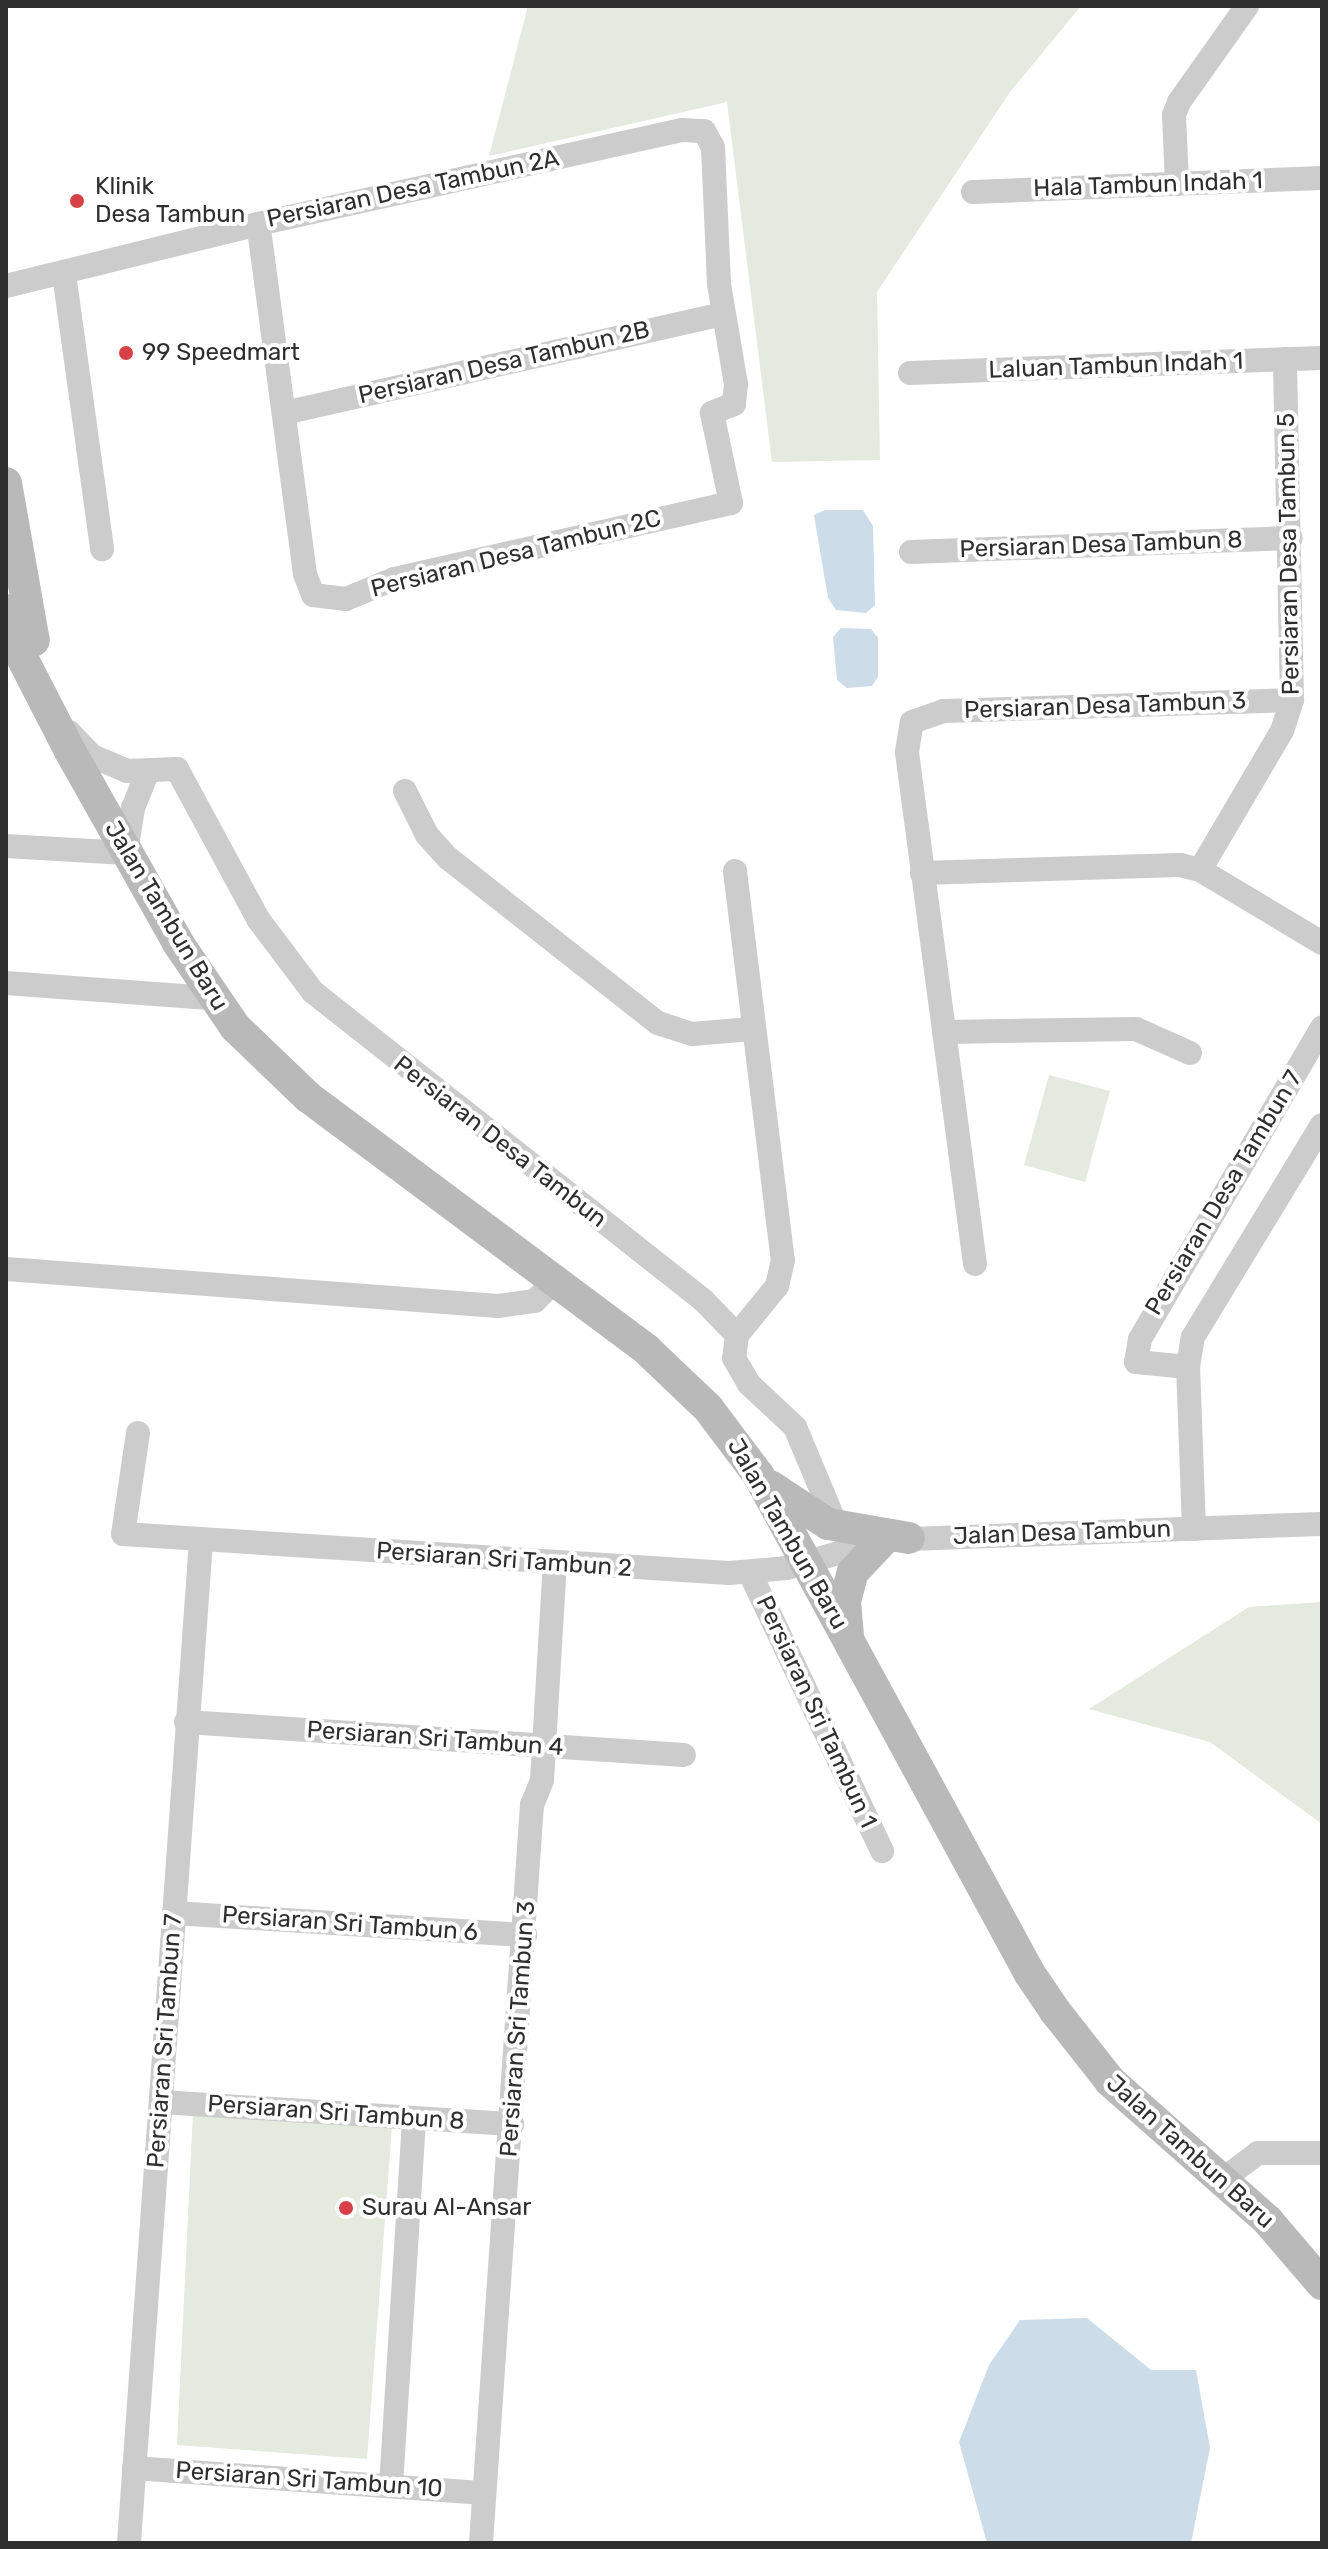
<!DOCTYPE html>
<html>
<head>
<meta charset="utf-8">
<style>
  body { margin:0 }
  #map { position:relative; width:1328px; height:2549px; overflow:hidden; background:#fff; font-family:Rubik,sans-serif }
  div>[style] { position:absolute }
  .green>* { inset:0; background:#e4eade }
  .water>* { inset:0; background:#ccdce9 }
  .street>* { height:24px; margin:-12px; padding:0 12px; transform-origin:12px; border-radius:12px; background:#ccc }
  .secondary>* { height:32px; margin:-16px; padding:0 16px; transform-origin:16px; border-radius:16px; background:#b9b9b9 }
  .dots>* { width:22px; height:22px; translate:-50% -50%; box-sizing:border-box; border:4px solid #fff; border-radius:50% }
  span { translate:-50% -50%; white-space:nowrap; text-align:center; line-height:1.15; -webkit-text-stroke:8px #fff; paint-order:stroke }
  .street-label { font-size:24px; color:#2f2f2f }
  .poi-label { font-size:24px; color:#2f2f2f }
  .left { translate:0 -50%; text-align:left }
  .frame { position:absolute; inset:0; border:8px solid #2f2f2f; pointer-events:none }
</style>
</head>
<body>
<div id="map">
  <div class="green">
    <div style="clip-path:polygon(528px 6px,1081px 6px,1010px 92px,877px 292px,880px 460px,772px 462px,727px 102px,489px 156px)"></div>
    <div style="clip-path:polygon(1049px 1075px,1110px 1091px,1085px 1182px,1024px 1165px)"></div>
    <div style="clip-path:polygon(1322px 1602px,1322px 1824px,1210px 1742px,1089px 1709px,1249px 1607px)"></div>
    <div style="clip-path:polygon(193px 2112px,392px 2126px,367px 2459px,177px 2445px)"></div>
  </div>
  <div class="water">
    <div style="clip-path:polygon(825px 510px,863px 510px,873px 526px,875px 605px,866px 613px,836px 610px,828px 598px,814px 515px)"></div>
    <div style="clip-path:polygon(841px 628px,871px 629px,878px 638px,878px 677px,872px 686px,847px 688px,837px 680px,833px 637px)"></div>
    <div style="clip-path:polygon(1087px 2318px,1151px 2370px,1196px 2370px,1210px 2448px,1191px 2543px,987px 2543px,959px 2442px,989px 2365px,1020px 2320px)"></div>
  </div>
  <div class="street">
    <div style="left:1177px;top:184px;width:69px;rotate:-92.5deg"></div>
    <div style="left:1174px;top:115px;width:14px;rotate:-69deg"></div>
    <div style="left:1179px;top:102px;width:118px;rotate:-54.7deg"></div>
    <div style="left:973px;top:192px;width:349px;rotate:-2.3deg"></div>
    <div style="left:64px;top:274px;width:278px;rotate:82.1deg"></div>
    <div style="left:6px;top:286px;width:260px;rotate:-13.8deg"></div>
    <div style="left:258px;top:224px;width:434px;rotate:-12.5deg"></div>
    <div style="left:682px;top:130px;width:22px;rotate:3deg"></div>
    <div style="left:704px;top:131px;width:18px;rotate:61deg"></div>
    <div style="left:713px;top:147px;width:137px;rotate:87.5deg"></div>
    <div style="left:719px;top:284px;width:101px;rotate:80.4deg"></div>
    <div style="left:736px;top:384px;width:20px;rotate:96deg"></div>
    <div style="left:734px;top:404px;width:24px;rotate:158deg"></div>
    <div style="left:712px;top:413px;width:92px;rotate:78.1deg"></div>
    <div style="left:731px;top:503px;width:345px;rotate:167.3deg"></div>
    <div style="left:394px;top:579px;width:52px;rotate:157.4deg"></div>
    <div style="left:346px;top:599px;width:33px;rotate:-173deg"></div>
    <div style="left:313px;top:595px;width:22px;rotate:-111deg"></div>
    <div style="left:305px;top:574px;width:353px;rotate:-97.6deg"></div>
    <div style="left:910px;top:373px;width:412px;rotate:-2.1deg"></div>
    <div style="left:284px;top:413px;width:450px;rotate:-12.7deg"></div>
    <div style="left:911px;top:552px;width:380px;rotate:-2.1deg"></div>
    <div style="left:69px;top:732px;width:33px;rotate:46deg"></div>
    <div style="left:92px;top:756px;width:38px;rotate:23deg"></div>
    <div style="left:127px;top:771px;width:50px;rotate:-2.3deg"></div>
    <div style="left:177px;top:769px;width:170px;rotate:61.6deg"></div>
    <div style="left:258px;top:919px;width:91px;rotate:53deg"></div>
    <div style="left:313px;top:992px;width:498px;rotate:38.3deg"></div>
    <div style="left:704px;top:1301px;width:47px;rotate:45.9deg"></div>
    <div style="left:405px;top:791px;width:49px;rotate:63.4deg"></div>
    <div style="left:427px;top:835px;width:31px;rotate:48deg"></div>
    <div style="left:448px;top:858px;width:267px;rotate:38.2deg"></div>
    <div style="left:658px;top:1023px;width:36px;rotate:18deg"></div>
    <div style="left:692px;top:1034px;width:60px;rotate:-4.8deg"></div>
    <div style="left:6px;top:846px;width:120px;rotate:3.3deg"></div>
    <div style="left:126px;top:853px;width:46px;rotate:-81.2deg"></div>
    <div style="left:133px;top:808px;width:37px;rotate:-68deg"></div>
    <div style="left:1200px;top:870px;width:161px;rotate:-59.5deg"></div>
    <div style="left:1282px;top:731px;width:33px;rotate:-72deg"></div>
    <div style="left:1292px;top:700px;width:341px;rotate:-91.2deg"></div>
    <div style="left:735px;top:871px;width:392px;rotate:83deg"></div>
    <div style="left:783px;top:1260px;width:27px;rotate:103deg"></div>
    <div style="left:777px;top:1286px;width:63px;rotate:129.2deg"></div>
    <div style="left:737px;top:1335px;width:23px;rotate:97deg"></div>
    <div style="left:734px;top:1358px;width:30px;rotate:60deg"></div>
    <div style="left:749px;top:1384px;width:63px;rotate:43.1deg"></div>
    <div style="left:795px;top:1427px;width:108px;rotate:67.2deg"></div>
    <div style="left:922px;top:873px;width:258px;rotate:-1.8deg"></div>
    <div style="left:1180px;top:865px;width:21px;rotate:14deg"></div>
    <div style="left:1200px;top:870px;width:142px;rotate:30.9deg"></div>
    <div style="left:6px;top:983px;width:207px;rotate:4.2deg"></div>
    <div style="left:944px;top:1032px;width:192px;rotate:-0.9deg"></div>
    <div style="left:1136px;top:1029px;width:59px;rotate:24deg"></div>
    <div style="left:975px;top:1264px;width:516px;rotate:-97.57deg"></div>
    <div style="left:907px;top:752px;width:30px;rotate:-81deg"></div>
    <div style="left:912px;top:722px;width:34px;rotate:-19deg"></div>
    <div style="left:944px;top:711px;width:348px;rotate:-1.8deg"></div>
    <div style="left:6px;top:1269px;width:493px;rotate:4.3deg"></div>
    <div style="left:498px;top:1306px;width:37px;rotate:-8deg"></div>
    <div style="left:535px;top:1301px;width:29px;rotate:-46deg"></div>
    <div style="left:1188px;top:1367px;width:52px;rotate:-174.5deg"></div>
    <div style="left:1136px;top:1362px;width:23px;rotate:-80deg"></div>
    <div style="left:1140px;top:1339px;width:361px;rotate:-59.7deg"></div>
    <div style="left:138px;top:1433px;width:102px;rotate:98.4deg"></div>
    <div style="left:123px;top:1534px;width:607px;rotate:3.68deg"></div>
    <div style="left:729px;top:1573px;width:58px;rotate:-4.9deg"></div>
    <div style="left:787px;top:1568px;width:100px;rotate:-16.3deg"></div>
    <div style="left:883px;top:1540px;width:439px;rotate:-2.1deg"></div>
    <div style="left:1194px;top:1529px;width:162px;rotate:-92.1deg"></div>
    <div style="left:1188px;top:1367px;width:30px;rotate:-81deg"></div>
    <div style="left:1193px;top:1337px;width:248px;rotate:-58.7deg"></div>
    <div style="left:750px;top:1573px;width:308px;rotate:64.6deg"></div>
    <div style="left:186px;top:1722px;width:499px;rotate:3.8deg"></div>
    <div style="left:174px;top:1913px;width:352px;rotate:3.6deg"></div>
    <div style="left:161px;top:2102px;width:352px;rotate:3.6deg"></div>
    <div style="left:1222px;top:2180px;width:45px;rotate:-36.9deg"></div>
    <div style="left:1258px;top:2153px;width:64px"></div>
    <div style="left:134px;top:2468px;width:351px;rotate:4.1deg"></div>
    <div style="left:391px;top:2486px;width:369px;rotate:-86.4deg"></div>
    <div style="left:129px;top:2543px;width:1006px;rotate:-85.89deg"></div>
    <div style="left:481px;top:2543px;width:740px;rotate:-86.05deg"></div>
    <div style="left:532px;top:1805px;width:27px;rotate:-68deg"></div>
    <div style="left:542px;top:1780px;width:217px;rotate:-86.6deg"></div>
  </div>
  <div class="secondary">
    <div style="left:6px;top:483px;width:160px;rotate:80deg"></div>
    <div style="left:6px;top:610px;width:35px;rotate:75deg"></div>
    <div style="left:15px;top:644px;width:120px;rotate:62.8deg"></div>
    <div style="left:70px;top:751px;width:220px;rotate:60.6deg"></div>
    <div style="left:178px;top:943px;width:102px;rotate:55.8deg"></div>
    <div style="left:235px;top:1027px;width:101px;rotate:43.8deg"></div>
    <div style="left:308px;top:1097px;width:423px;rotate:36.7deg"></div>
    <div style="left:647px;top:1350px;width:84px;rotate:43.6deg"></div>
    <div style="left:708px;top:1408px;width:85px;rotate:53.1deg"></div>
    <div style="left:759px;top:1476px;width:567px;rotate:61.45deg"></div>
    <div style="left:1030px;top:1974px;width:45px;rotate:56deg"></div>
    <div style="left:1055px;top:2011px;width:89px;rotate:51.8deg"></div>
    <div style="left:1110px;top:2081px;width:211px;rotate:41.5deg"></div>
    <div style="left:1268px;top:2221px;width:83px;rotate:49.4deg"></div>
    <div style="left:770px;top:1486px;width:69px;rotate:33.2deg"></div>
    <div style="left:828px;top:1524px;width:82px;rotate:9.8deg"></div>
    <div style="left:848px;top:1636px;width:35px;rotate:-95deg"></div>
    <div style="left:845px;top:1601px;width:30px;rotate:-75deg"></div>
    <div style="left:853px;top:1572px;width:44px;rotate:-46.8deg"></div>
  </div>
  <div class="dots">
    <div style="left:77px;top:201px;background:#d54146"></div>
    <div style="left:126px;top:353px;background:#d54146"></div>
    <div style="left:346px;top:2208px;background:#d54146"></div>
  </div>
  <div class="street-label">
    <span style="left:1148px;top:185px;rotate:-2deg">Hala Tambun Indah 1</span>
    <span style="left:413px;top:189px;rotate:-12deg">Persiaran Desa Tambun 2A</span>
    <span style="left:504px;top:363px;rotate:-13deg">Persiaran Desa Tambun 2B</span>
    <span style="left:1116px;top:366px;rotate:-2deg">Laluan Tambun Indah 1</span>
    <span style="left:1101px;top:545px;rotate:-2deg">Persiaran Desa Tambun 8</span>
    <span style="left:516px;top:554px;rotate:-14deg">Persiaran Desa Tambun 2C</span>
    <span style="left:1289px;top:554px;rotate:-91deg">Persiaran Desa Tambun 5</span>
    <span style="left:1105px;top:706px;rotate:-2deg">Persiaran Desa Tambun 3</span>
    <span style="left:166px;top:916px;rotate:59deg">Jalan Tambun Baru</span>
    <span style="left:500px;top:1142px;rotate:38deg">Persiaran Desa Tambun</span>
    <span style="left:1224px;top:1193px;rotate:-59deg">Persiaran Desa Tambun 7</span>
    <span style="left:1062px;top:1533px;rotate:-2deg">Jalan Desa Tambun</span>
    <span style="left:787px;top:1534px;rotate:60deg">Jalan Tambun Baru</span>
    <span style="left:504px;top:1560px;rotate:4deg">Persiaran Sri Tambun 2</span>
    <span style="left:816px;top:1712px;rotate:65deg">Persiaran Sri Tambun 1</span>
    <span style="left:435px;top:1739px;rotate:4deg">Persiaran Sri Tambun 4</span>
    <span style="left:350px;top:1924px;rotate:4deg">Persiaran Sri Tambun 6</span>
    <span style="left:518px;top:2029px;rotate:-86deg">Persiaran Sri Tambun 3</span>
    <span style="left:165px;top:2041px;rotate:-86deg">Persiaran Sri Tambun 7</span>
    <span style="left:336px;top:2113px;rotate:4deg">Persiaran Sri Tambun 8</span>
    <span style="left:1190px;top:2152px;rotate:42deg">Jalan Tambun Baru</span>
    <span style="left:309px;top:2480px;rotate:4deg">Persiaran Sri Tambun 10</span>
  </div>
  <div class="poi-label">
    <span class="left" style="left:95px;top:201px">Klinik<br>Desa Tambun</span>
    <span class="left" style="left:142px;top:353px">99 Speedmart</span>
    <span class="left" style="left:362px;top:2208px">Surau Al-Ansar</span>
  </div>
  <div class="frame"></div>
</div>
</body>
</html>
